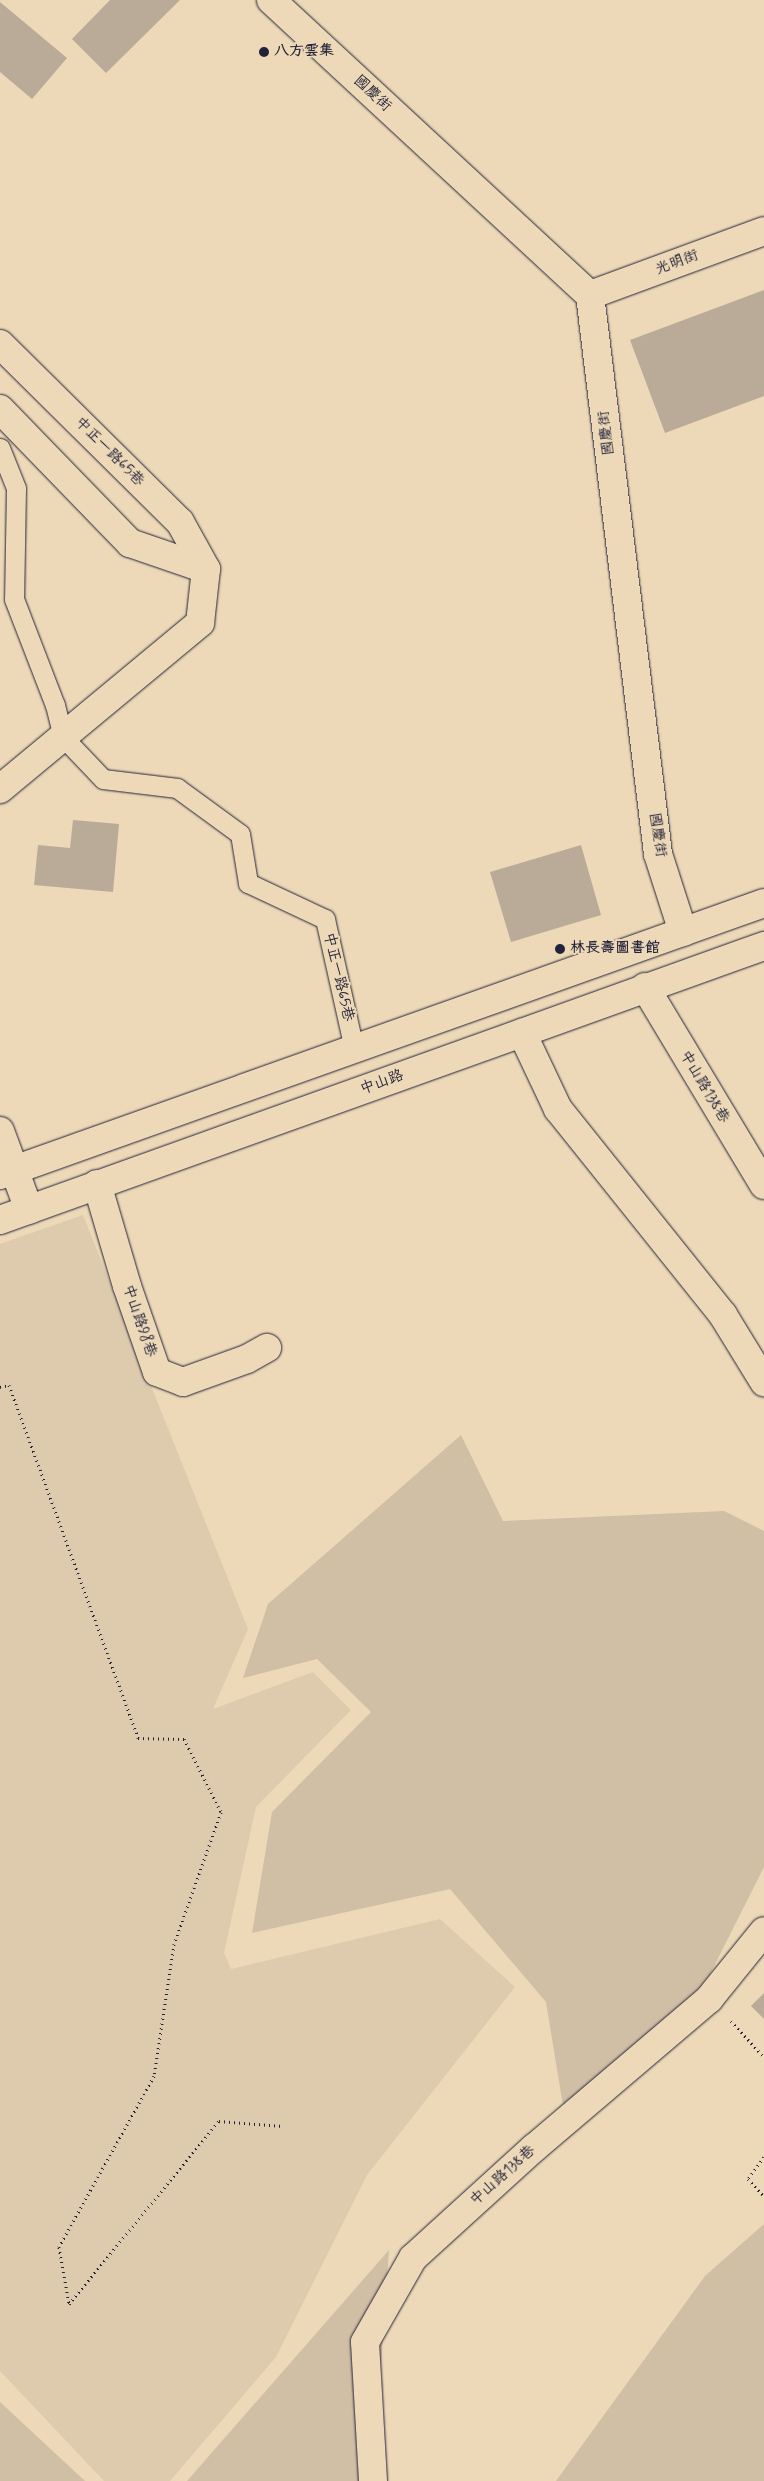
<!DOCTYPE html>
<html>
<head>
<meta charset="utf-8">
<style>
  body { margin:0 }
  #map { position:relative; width:764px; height:2481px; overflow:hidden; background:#edd9b7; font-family:Mynerve,"LXGW WenKai TC",sans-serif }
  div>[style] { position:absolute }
  .built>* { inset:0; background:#decbae }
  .green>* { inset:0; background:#d0bea5 }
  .building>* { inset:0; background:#baab98 }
  .path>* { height:3px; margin-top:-1.5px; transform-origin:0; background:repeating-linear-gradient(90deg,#22223b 0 1px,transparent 0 5px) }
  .roads { filter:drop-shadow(0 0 1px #22223b) drop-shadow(0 0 1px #22223b) }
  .service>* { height:19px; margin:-9.5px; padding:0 9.5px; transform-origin:9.5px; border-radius:9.5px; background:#edd9b7 }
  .minor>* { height:28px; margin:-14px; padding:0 14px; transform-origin:14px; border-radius:14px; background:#edd9b7 }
  .tertiary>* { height:28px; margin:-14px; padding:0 14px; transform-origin:14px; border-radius:14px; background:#edd9b7 }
  .dots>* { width:14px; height:14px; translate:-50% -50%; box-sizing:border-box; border:2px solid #edd9b7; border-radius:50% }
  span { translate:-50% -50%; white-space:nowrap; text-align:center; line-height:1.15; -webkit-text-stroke:4px #edd9b7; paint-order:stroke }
  .poi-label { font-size:15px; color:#22223b; font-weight:700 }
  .left { translate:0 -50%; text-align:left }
  .street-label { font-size:15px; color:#22223b }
</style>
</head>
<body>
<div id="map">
  <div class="built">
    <div style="clip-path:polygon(83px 1215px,248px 1629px,213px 1709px,313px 1672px,351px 1710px,256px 1807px,224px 1953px,231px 1969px,440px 1919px,515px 1987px,367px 2175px,276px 2357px,170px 2481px,104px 2481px,0 2371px,0 1244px)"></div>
  </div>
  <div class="green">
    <div style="clip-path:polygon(461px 1435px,503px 1521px,724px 1511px,764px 1531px,764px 1867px,694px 2006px,565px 2118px,546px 2002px,450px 1889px,252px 1933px,272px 1812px,371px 1712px,317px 1659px,243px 1678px,268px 1604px)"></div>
    <div style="clip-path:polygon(764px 2224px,764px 2481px,556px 2481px,705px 2276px)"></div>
    <div style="clip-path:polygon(389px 2250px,373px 2481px,187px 2481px)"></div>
    <div style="clip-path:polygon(0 2402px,85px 2481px,0 2481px)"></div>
  </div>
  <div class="building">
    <div style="clip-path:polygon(110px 0,180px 0,106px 73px,72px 39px)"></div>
    <div style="clip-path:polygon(0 2px,67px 58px,32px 99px,0 72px)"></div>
    <div style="clip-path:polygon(764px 290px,764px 396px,665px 433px,630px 340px)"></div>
    <div style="clip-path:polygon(73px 820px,119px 824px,113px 892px,34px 885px,38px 845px,70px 848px)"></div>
    <div style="clip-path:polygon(581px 845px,601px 915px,511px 942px,490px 872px)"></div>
    <div style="clip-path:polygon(764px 1993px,764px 2019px,751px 2006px)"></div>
  </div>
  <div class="path">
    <div style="left:0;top:1387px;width:9px;rotate:-13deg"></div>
    <div style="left:9px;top:1385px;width:376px;rotate:69.9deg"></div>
    <div style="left:138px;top:1738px;width:46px;rotate:1.2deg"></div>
    <div style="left:184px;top:1739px;width:82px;rotate:63.1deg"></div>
    <div style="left:221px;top:1812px;width:140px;rotate:109.6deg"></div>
    <div style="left:174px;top:1944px;width:134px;rotate:98.6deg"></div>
    <div style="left:154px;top:2076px;width:196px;rotate:119.1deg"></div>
    <div style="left:59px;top:2247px;width:58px;rotate:80deg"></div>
    <div style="left:69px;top:2304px;width:237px;rotate:-50.7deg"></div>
    <div style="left:219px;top:2121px;width:64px;rotate:4.5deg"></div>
    <div style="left:731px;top:2021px;width:49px;rotate:47.5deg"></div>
    <div style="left:764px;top:2157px;width:27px;rotate:126deg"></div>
    <div style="left:748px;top:2179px;width:23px;rotate:47deg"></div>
  </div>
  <div class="roads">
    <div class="service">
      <div style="left:0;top:448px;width:43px;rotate:68.2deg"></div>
      <div style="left:16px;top:488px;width:111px;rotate:91deg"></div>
      <div style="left:14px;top:599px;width:114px;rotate:68.9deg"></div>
      <div style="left:55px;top:705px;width:33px;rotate:76deg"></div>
      <div style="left:63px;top:737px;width:58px;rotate:46.4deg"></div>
      <div style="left:103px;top:779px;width:75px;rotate:6.9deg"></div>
      <div style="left:177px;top:788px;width:78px;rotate:36.1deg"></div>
      <div style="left:240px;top:834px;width:50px;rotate:80.7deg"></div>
      <div style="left:248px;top:883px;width:85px;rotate:25.1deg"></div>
      <div style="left:325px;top:919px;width:133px;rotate:77.4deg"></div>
    </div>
    <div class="minor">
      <div style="left:590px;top:295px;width:185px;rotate:-20.2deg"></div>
      <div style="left:0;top:344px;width:253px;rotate:44.7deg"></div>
      <div style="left:180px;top:522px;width:54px;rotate:61deg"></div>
      <div style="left:206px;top:569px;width:54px;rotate:96.3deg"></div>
      <div style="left:200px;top:623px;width:260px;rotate:140.3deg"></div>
      <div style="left:0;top:409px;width:187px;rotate:45.9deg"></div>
      <div style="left:130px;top:543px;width:80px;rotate:18.9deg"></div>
      <div style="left:645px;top:987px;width:231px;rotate:59deg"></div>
      <div style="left:522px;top:1033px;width:84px;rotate:64.7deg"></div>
      <div style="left:558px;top:1109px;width:264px;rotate:51.3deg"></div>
      <div style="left:723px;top:1315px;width:79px;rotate:58.5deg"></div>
      <div style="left:0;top:1131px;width:84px;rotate:69.8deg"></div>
      <div style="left:97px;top:1184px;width:106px;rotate:73.6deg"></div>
      <div style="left:127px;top:1286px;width:91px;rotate:70.8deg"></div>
      <div style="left:157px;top:1372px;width:28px;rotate:21deg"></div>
      <div style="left:183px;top:1382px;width:68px;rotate:-19.8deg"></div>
      <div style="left:247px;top:1359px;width:23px;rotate:-29deg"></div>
      <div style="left:373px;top:2481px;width:139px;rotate:-93.3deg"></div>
      <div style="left:365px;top:2342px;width:97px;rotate:-60.3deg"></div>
      <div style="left:413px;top:2258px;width:164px;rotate:-42.3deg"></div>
      <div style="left:534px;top:2148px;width:230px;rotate:-40.4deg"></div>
      <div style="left:709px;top:1999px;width:87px;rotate:-51deg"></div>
    </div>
    <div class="tertiary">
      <div style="left:271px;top:0;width:434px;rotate:42.8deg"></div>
      <div style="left:590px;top:295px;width:563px;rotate:83.06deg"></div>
      <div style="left:658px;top:854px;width:82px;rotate:72.2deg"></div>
      <div style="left:0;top:1175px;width:811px;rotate:-19.6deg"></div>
      <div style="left:0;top:1220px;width:812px;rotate:-19.73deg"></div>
    </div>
  </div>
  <div class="dots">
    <div style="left:264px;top:52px;background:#22223b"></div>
    <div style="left:560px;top:949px;background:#22223b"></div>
  </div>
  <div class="poi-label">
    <span class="left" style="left:274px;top:52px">八方雲集</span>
    <span class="left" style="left:570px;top:949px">林長壽圖書館</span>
  </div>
  <div class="street-label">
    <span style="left:372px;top:94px;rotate:43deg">國慶街</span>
    <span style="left:677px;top:263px;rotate:-20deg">光明街</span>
    <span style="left:607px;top:433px;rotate:-97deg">國慶街</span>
    <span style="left:109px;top:452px;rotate:45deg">中正一路65巷</span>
    <span style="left:657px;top:835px;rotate:81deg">國慶街</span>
    <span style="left:338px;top:977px;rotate:77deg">中正一路65巷</span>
    <span style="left:382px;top:1083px;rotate:-20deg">中山路</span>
    <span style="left:704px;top:1087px;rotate:59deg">中山路138巷</span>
    <span style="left:139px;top:1321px;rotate:71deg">中山路98巷</span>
    <span style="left:503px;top:2176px;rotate:-42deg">中山路138巷</span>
  </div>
</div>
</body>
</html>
